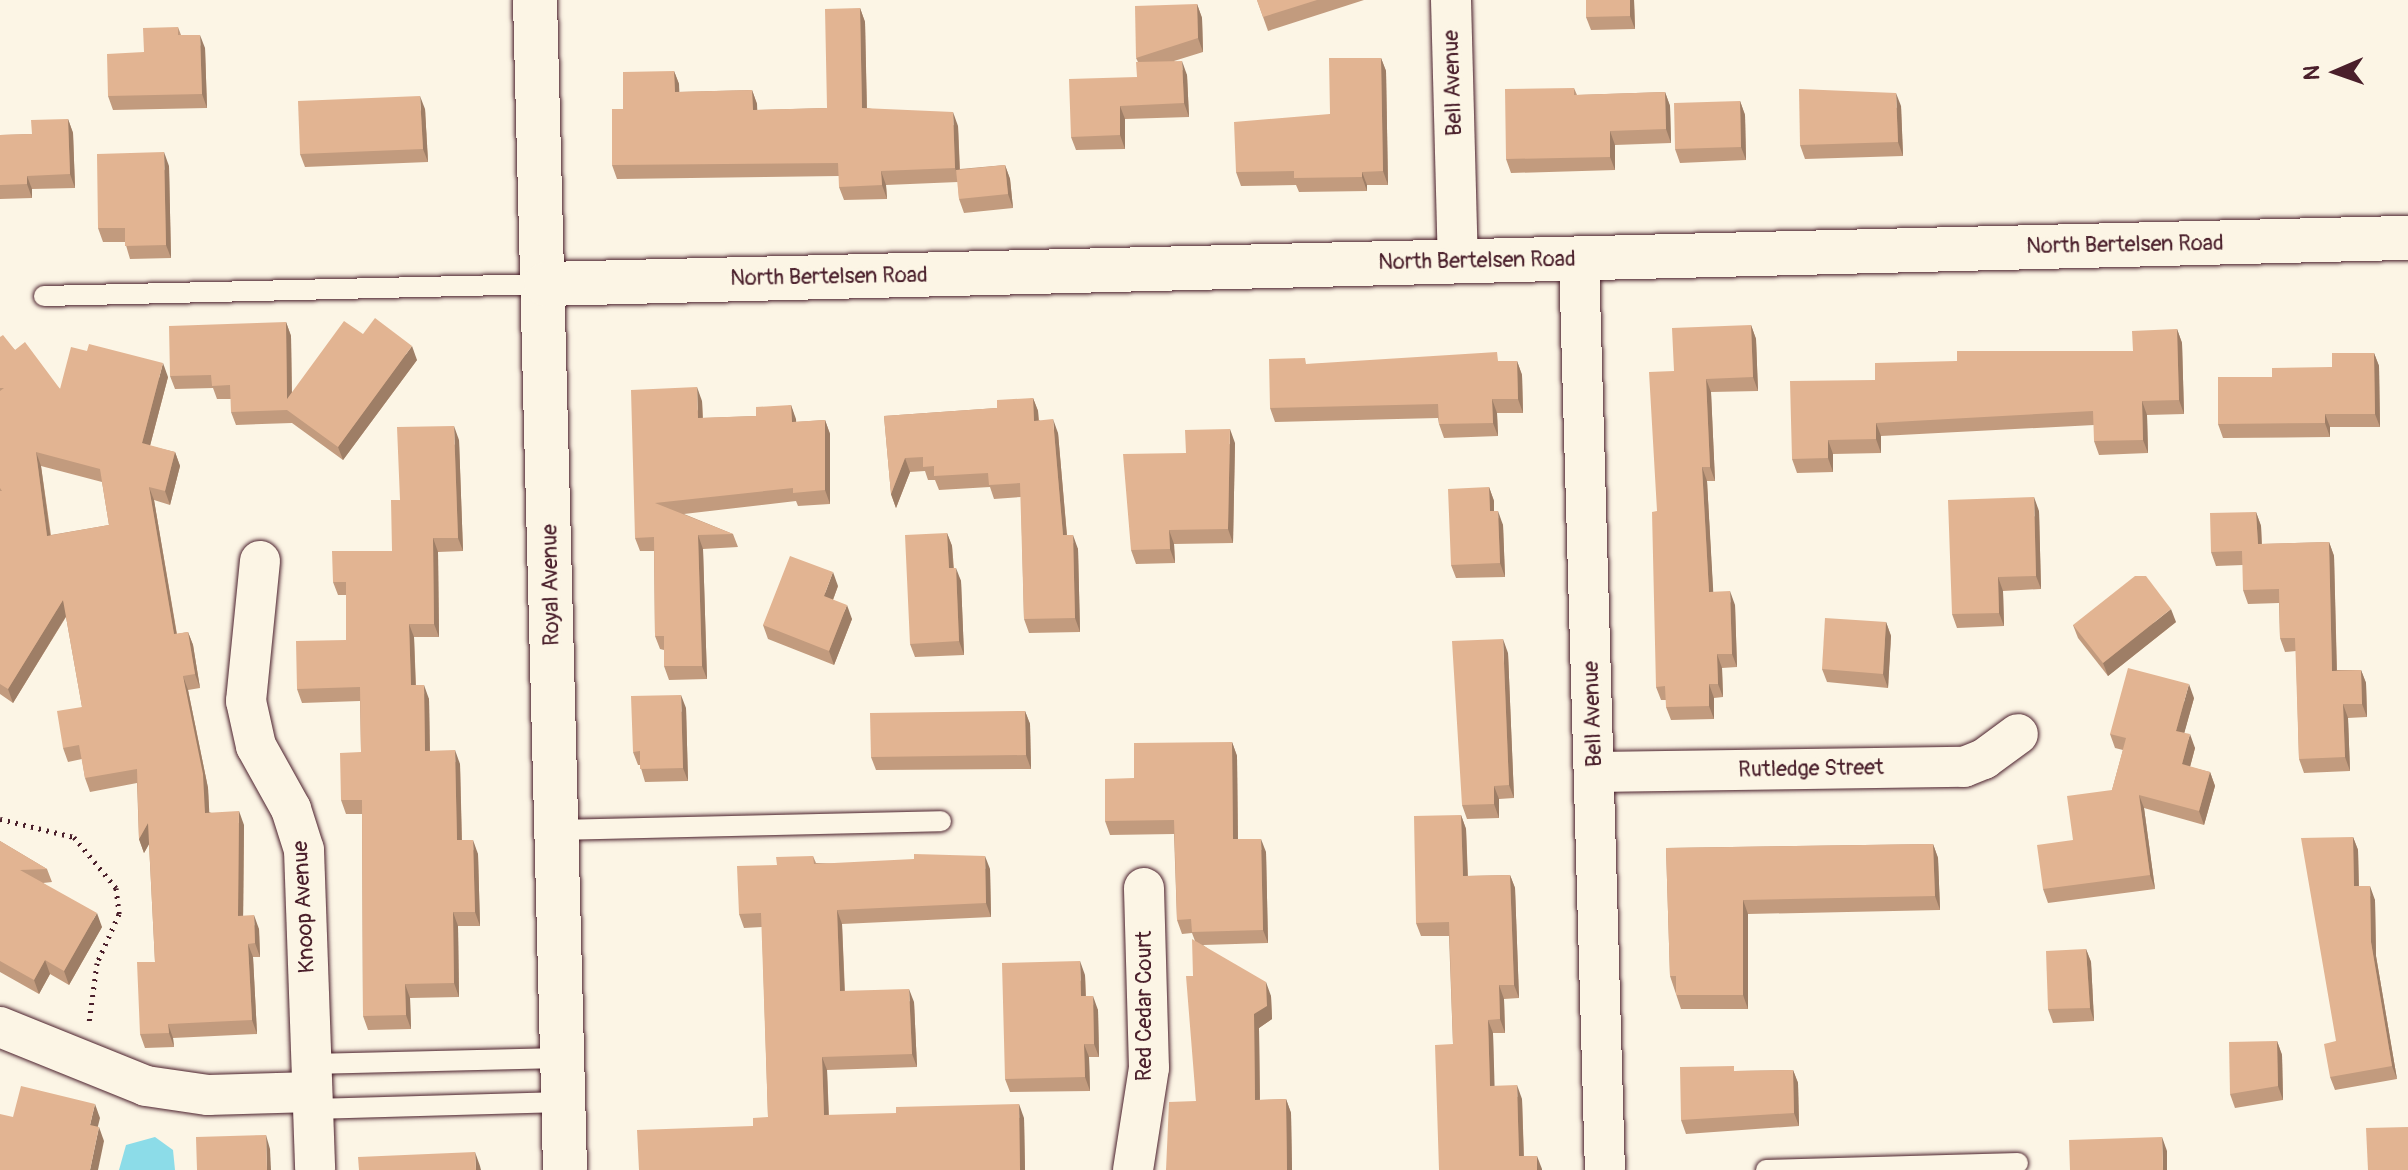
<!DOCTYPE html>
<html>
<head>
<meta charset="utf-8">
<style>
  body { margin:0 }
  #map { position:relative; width:2408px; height:1170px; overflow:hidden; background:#fcf5e5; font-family:Pangolin,sans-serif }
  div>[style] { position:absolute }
  .water>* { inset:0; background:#8cdce8 }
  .path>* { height:5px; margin-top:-2.5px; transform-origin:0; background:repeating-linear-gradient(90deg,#4a1f2b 0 2px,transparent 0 8px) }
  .roads { filter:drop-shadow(0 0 2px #4a1f2b) drop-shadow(0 0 2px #4a1f2b) }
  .service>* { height:20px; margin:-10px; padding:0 10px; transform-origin:10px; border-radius:10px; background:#fcf5e5 }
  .minor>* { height:40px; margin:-20px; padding:0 20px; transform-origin:20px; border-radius:20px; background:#fcf5e5 }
  .tertiary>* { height:44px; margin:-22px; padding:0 22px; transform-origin:22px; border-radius:22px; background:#fcf5e5 }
  .wall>* { inset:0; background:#c29b7e }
  .shaded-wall>* { inset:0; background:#9e7e66 }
  .building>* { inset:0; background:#e2b492 }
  span { translate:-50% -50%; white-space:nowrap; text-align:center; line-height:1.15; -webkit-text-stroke:6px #fcf5e5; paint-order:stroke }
  .street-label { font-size:22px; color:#4a1f2b }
  .north { position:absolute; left:2296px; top:32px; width:80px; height:80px; -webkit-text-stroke:6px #fcf5e5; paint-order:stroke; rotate:268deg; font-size:22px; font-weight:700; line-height:32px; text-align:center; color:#4a1f2b }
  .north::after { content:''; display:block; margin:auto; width:28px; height:36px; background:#4a1f2b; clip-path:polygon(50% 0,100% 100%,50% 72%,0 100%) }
</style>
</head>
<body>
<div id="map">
  <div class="water">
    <div style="clip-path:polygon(155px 1137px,173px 1150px,175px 1170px,119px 1170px,126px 1145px)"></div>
  </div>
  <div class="path">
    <div style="left:0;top:819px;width:76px;rotate:13.7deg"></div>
    <div style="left:74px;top:837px;width:66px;rotate:50.5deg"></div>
    <div style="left:116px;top:888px;width:26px;rotate:83deg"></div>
    <div style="left:119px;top:914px;width:54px;rotate:114.2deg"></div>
    <div style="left:97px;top:963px;width:61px;rotate:97.6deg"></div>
  </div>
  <div class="roads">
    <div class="service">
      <div style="left:44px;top:296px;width:502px;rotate:-1.37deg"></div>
      <div style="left:555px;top:830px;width:386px;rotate:-1.3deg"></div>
      <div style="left:311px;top:1064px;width:250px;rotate:-1.4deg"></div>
      <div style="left:313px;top:1109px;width:250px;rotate:-1.6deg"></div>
      <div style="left:1766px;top:1170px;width:252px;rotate:-1.6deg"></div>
    </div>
    <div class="minor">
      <div style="left:1451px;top:0;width:262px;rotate:88.5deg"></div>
      <div style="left:1579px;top:259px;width:911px;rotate:88.37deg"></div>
      <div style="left:260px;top:561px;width:141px;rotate:95.7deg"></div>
      <div style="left:246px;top:701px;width:46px;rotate:77.5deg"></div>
      <div style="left:256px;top:746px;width:72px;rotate:60.9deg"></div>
      <div style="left:291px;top:809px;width:43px;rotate:72.4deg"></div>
      <div style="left:304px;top:850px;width:320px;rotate:88deg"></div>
      <div style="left:1595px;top:772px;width:369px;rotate:-0.8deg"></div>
      <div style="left:1964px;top:767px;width:22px;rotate:-22deg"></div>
      <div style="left:1984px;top:759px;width:42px;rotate:-36.3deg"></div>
      <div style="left:0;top:1027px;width:157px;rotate:22deg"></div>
      <div style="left:146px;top:1086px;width:63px;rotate:8.3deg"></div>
      <div style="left:208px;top:1095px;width:104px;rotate:-1.7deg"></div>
      <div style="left:1133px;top:1170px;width:103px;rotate:-81.1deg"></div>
      <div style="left:1149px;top:1068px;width:180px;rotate:-91.6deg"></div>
    </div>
    <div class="tertiary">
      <div style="left:535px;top:0;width:1170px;rotate:88.53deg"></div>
      <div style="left:546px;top:284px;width:1863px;rotate:-1.42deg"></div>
    </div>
  </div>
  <div class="wall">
    <div style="clip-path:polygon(1257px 0,1364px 0,1268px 31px)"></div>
    <div style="clip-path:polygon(1586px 0,1634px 0,1635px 29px,1591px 30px,1586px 17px)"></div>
    <div style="clip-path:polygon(1197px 4px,1202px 18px,1203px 52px,1174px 61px,1187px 75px,1189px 117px,1125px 119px,1125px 149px,1076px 150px,1071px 137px,1137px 77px,1138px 62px,1136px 58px)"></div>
    <div style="clip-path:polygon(860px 8px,865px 22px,867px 108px,958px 126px,960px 169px,1005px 165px,1010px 179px,1013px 208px,964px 213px,959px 199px,958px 182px,886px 185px,887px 199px,844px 200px,839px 187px,839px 176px,617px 179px,612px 165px,623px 109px,674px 71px,679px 84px,679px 92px,752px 90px,757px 104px,757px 110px,827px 108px)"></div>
    <div style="clip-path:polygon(178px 27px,181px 35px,205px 48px,207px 108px,113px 110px,108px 96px,144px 52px)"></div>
    <div style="clip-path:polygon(1381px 58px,1386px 71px,1388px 185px,1367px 185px,1367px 191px,1299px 192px,1296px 185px,1241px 186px,1236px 172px,1330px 114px)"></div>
    <div style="clip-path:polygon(1574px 88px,1577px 95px,1665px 92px,1670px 106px,1671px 143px,1615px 145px,1615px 170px,1511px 173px,1506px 159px)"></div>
    <div style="clip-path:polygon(1740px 101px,1745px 115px,1746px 160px,1680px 163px,1675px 149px)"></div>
    <div style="clip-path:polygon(1901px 106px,1903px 156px,1805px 159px,1800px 145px)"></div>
    <div style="clip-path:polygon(425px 109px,428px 162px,305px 167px,300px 154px)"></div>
    <div style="clip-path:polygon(68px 119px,73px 133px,75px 188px,32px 189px,32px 198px,0 199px,0 135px,32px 134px)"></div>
    <div style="clip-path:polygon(169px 166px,171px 258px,130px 259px,125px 242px,103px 242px,98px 228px)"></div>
    <div style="clip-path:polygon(286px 322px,291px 336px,292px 393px,363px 334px,417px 360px,343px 460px,292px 423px,236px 425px,231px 412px,231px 399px,217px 399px,213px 388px,175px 389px,170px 376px)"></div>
    <div style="clip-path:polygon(1751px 325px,1756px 339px,1758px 391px,1711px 392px,1715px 481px,1707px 481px,1713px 592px,1735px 605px,1737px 667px,1722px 668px,1723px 697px,1714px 698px,1714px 719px,1671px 720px,1666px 707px,1666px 700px,1661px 700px,1656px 687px,1657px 511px,1674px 371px)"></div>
    <div style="clip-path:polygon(2177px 329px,2182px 343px,2184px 414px,2147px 415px,2148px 453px,2099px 455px,2094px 441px,2094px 425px,1881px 436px,1881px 453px,1833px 454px,1833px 472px,1797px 473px,1792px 459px,1875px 380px,1957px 361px,2133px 351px)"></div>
    <div style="clip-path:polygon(evenodd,0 337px,60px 389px,168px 377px,150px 446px,175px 452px,180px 466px,170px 505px,154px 500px,177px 634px,188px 632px,193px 645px,200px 688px,188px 690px,208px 788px,209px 812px,244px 825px,243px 916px,259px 929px,260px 957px,253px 957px,257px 1034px,173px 1038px,174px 1047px,145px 1048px,140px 1034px,155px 962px,149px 844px,144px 853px,139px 839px,137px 783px,90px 792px,85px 778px,82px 759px,68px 762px,63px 748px,82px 707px,66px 617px,13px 703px,0 694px,0 337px,41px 466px,102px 482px,109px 525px,51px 535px,41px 466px)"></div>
    <div style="clip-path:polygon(2374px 353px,2379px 366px,2380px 427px,2330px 427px,2330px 437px,2223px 438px,2218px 424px,2272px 377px,2332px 367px)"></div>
    <div style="clip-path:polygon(1517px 361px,1522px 375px,1523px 413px,1497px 413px,1498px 436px,1444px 438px,1439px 424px,1438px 418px,1275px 422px,1270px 408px,1308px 364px)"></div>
    <div style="clip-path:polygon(1033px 398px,1038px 411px,1039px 420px,1058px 433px,1067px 535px,1078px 549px,1080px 632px,1029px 633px,1024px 619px,1021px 497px,994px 499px,990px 487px,939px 490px,935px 480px,928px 480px,925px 471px,910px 472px,896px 508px,891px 494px,884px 416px,997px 408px)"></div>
    <div style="clip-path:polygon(702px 401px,703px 418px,756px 416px,791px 405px,796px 422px,825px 420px,830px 434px,830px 504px,798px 506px,796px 501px,684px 514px,733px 534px,738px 547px,703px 549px,707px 679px,669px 680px,664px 666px,664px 650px,660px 649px,655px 636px,654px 551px,640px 551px,635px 538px)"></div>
    <div style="clip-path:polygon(459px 440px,463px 551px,438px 552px,439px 637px,414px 637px,416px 685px,429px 699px,430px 751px,460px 764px,462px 840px,478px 854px,480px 926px,458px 926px,459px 997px,410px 998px,411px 1029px,368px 1030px,363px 1016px,362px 814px,346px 814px,341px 800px,361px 752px,360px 701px,302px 703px,297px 689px,346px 640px,346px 595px,338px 595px,333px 582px,392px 551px,400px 500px)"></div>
    <div style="clip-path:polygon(1235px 443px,1233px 543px,1174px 544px,1175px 563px,1136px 564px,1131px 550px,1186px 453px)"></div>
    <div style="clip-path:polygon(1489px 487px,1494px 501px,1494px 511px,1503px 525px,1505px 577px,1456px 578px,1451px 565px)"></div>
    <div style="clip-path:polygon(2039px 511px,2041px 589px,2003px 591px,2004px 626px,1957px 628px,1952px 614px)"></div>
    <div style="clip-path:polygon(2256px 512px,2261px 526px,2262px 544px,2329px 542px,2334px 556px,2337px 670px,2361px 670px,2366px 683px,2367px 717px,2348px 718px,2350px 771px,2304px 773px,2299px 759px,2296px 651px,2285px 652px,2280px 638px,2279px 603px,2248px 604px,2243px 590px,2243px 565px,2216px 566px,2211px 552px)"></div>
    <div style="clip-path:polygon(947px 533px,952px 546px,954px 568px,961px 581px,964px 655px,915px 657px,910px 644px)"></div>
    <div style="clip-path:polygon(838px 586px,833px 600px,852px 619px,834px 665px,768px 639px,763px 625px)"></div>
    <div style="clip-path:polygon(1886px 622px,1891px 636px,1888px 688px,1827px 682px,1822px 669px)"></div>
    <div style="clip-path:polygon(2176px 622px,2108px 676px,2078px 638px,2073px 625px)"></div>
    <div style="clip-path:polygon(1508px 653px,1514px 798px,1499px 799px,1499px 818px,1467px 819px,1462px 805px)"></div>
    <div style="clip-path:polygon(2194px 698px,2184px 733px,2195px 748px,2190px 767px,2210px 772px,2215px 786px,2204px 825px,2144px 808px,2155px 889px,2048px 903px,2043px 889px,2073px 840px,2112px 790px,2123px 750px,2115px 748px,2110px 734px)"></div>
    <div style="clip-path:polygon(686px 708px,688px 781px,645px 782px,640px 765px,638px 765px,633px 752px)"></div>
    <div style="clip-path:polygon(1025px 711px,1030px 724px,1031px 769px,876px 770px,871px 757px)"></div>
    <div style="clip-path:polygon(1232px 742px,1237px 756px,1238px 839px,1266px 852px,1268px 943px,1203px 945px,1271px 996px,1272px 1019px,1259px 1028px,1260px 1100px,1286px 1099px,1291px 1113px,1292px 1170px,1166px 1170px,1196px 1101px,1193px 976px,1195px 941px,1192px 933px,1182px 934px,1177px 920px,1174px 834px,1110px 835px,1105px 821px,1134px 778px)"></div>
    <div style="clip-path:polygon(1461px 815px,1466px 829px,1468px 876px,1510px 875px,1515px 888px,1519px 998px,1504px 999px,1505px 1033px,1493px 1033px,1494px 1086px,1522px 1099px,1524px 1156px,1439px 1170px,1453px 1044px,1449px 936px,1421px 936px,1416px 923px)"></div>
    <div style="clip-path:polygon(2353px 837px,2358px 850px,2359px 886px,2375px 900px,2376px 956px,2397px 1079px,2335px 1090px,2330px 1077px,2336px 1041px)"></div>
    <div style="clip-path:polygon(0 841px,47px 869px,52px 882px,43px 883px,102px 927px,69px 985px,50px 974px,39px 994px,0 972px)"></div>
    <div style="clip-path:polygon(1933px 844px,1938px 858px,1940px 910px,1748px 914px,1748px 1009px,1681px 1009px,1670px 976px,1666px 848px)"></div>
    <div style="clip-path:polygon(813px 856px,816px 863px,990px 869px,991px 917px,842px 924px,845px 991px,914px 1002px,917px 1067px,827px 1070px,829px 1115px,1024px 1118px,1025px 1170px,639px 1170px,753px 1126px,768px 1117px,762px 927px,744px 928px,739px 914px,777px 865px)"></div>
    <div style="clip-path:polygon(2086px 949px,2091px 962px,2094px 1021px,2053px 1023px,2048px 1009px)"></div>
    <div style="clip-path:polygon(1085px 975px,1086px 996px,1098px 1010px,1099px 1057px,1089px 1057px,1090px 1091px,1010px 1092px,1005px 1079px)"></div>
    <div style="clip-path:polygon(2277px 1041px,2282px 1055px,2283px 1100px,2235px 1108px,2230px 1094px)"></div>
    <div style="clip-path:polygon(1793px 1070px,1798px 1083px,1799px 1126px,1686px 1134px,1681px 1120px,1735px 1071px)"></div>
  </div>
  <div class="shaded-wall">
    <div style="clip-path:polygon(1630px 0,1634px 0,1635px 29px,1630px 16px)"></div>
    <div style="clip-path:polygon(1197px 4px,1202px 18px,1203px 52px,1198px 38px)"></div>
    <div style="clip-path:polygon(860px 8px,865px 22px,867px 121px,862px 108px)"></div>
    <div style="clip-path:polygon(200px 35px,205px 48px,207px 108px,202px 94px)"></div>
    <div style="clip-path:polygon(1381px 58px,1386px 71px,1388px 185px,1383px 171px)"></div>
    <div style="clip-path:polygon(1182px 61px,1187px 75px,1189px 117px,1184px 103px)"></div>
    <div style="clip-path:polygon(674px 71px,679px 84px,680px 105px,675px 92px)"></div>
    <div style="clip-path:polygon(752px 90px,757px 104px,758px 124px,753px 110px)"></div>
    <div style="clip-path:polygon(1665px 92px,1670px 106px,1671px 143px,1666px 129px)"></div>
    <div style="clip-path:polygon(1896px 93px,1901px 106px,1903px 156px,1898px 142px)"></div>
    <div style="clip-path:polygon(420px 96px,425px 109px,428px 162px,423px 149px)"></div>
    <div style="clip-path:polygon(1740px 101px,1745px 115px,1746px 160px,1741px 147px)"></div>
    <div style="clip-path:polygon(1120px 106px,1125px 119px,1125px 149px,1120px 135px)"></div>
    <div style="clip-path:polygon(953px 112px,958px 126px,960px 182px,955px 168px)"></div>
    <div style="clip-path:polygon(68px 119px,73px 133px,75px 188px,70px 174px)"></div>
    <div style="clip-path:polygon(1610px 131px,1615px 145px,1615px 170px,1610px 157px)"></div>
    <div style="clip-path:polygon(164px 152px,169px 166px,171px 258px,166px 245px)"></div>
    <div style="clip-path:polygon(1005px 165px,1010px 179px,1013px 208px,1008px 194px)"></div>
    <div style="clip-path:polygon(881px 171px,886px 185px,887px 199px,882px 185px)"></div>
    <div style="clip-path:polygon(1362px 172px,1367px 185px,1367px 191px,1362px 177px)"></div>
    <div style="clip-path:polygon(27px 176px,32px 189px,32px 198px,27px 184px)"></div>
    <div style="clip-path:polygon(286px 322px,291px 336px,292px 413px,287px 399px)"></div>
    <div style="clip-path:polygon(1751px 325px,1756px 339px,1758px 391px,1753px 377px)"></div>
    <div style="clip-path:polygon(2177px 329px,2182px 343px,2184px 414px,2179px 400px)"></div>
    <div style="clip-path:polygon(412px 346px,417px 360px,343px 460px,338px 447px)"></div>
    <div style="clip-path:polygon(2374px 353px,2379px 366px,2380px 427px,2375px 414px)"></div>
    <div style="clip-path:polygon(1517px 361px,1522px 375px,1523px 413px,1518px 399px)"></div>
    <div style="clip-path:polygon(163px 363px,168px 377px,147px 457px,142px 443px)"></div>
    <div style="clip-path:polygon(1706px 379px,1711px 392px,1715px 481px,1710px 467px)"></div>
    <div style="clip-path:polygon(697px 387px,702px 401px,703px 431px,698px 418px)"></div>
    <div style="clip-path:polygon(1033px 398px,1038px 411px,1039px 434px,1034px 421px)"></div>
    <div style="clip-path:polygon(1492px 399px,1497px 413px,1498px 436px,1493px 423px)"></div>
    <div style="clip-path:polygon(2142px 401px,2147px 415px,2148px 453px,2143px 440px)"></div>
    <div style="clip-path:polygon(791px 405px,796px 419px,797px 436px,792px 422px)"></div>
    <div style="clip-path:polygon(2325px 414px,2330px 427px,2330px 437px,2325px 423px)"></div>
    <div style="clip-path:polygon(1053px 419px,1058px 433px,1068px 549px,1063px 535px)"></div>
    <div style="clip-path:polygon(825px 420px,830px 434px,830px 504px,825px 490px)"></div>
    <div style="clip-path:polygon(1876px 423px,1881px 436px,1881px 453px,1876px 439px)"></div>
    <div style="clip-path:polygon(454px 426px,459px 440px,463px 551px,458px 538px)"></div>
    <div style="clip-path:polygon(1230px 429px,1235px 443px,1233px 543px,1228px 529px)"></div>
    <div style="clip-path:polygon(1828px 440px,1833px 454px,1833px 472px,1828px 458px)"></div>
    <div style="clip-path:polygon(36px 452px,41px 466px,52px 549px,47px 536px)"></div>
    <div style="clip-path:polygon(175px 452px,180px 466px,170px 505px,165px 491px)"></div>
    <div style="clip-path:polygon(905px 458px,910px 472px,896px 508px,891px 494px)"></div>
    <div style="clip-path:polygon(1702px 467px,1707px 481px,1714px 605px,1709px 592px)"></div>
    <div style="clip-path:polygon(149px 487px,154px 500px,179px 648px,174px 634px)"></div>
    <div style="clip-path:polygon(1489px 487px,1494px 501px,1494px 525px,1490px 511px)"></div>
    <div style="clip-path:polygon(2034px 497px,2039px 511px,2041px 589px,2036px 576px)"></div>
    <div style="clip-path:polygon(1498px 511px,1503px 525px,1505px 577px,1500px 563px)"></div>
    <div style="clip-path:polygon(2256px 512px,2261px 526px,2262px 558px,2258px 544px)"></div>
    <div style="clip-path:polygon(1169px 530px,1174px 544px,1175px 563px,1170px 549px)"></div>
    <div style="clip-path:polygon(947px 533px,952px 546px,954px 582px,949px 568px)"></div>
    <div style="clip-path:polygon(698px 535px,703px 549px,707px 679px,702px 666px)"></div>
    <div style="clip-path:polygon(1073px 535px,1078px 549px,1080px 632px,1075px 618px)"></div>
    <div style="clip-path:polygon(433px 538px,438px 552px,439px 637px,434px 624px)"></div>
    <div style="clip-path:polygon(2329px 542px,2334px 556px,2337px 684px,2332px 671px)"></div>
    <div style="clip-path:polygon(956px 568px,961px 581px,964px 655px,959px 641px)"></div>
    <div style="clip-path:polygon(833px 572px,838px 586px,829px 610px,824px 596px)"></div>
    <div style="clip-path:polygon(1998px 577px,2003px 591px,2004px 626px,1999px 613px)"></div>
    <div style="clip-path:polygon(1730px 591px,1735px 605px,1737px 667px,1732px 654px)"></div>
    <div style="clip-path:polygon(63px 600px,68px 613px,13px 703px,8px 689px)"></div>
    <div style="clip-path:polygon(847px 605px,852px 619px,834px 665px,829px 651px)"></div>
    <div style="clip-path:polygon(2171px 609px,2176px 622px,2108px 676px,2103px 663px)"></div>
    <div style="clip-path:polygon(1886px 622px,1891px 636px,1888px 688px,1883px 674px)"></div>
    <div style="clip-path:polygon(409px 624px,414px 637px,416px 699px,411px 685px)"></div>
    <div style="clip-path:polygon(188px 632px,193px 645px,200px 688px,195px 674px)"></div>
    <div style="clip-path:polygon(1503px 639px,1508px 653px,1514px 798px,1509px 785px)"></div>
    <div style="clip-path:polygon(1717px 654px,1722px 668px,1723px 697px,1718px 684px)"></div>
    <div style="clip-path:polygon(2361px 670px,2366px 683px,2367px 717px,2362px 704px)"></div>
    <div style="clip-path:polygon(183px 676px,188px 690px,208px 788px,210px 826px,205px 813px)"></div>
    <div style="clip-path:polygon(1709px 684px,1714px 698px,1714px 719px,1709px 706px)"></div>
    <div style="clip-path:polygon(2189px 684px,2194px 698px,2181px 745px,2176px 731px)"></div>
    <div style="clip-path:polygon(424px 685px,429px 699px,430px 765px,425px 751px)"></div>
    <div style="clip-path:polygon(681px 695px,686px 708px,688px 781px,683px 768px)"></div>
    <div style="clip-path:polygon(2343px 704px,2348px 718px,2350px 771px,2345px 757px)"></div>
    <div style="clip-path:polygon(1025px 711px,1030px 724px,1031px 769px,1026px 755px)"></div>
    <div style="clip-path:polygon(2190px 734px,2195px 748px,2187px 778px,2182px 764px)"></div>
    <div style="clip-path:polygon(1232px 742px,1237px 756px,1238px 853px,1233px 839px)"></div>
    <div style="clip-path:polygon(455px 750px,460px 764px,462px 854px,457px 840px)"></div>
    <div style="clip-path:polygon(2210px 772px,2215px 786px,2204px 825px,2199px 811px)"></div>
    <div style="clip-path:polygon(1494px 786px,1499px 799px,1499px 818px,1494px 804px)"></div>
    <div style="clip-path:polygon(2139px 795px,2144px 808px,2155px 889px,2150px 875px)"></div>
    <div style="clip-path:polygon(239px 811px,244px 825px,243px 930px,238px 916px)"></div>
    <div style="clip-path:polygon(1461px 815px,1466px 829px,1468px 890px,1463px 876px)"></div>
    <div style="clip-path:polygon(148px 823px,153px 837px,144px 853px,139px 839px)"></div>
    <div style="clip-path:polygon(2353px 837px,2358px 850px,2359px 900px,2354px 886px)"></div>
    <div style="clip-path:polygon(1261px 839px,1266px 852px,1268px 943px,1263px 930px)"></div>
    <div style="clip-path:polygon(473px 840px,478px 854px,480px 926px,475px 912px)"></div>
    <div style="clip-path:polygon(1933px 844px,1938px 858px,1940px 910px,1935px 896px)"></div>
    <div style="clip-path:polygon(985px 856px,990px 869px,991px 917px,986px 903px)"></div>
    <div style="clip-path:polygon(1510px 875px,1515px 888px,1519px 998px,1514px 985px)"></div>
    <div style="clip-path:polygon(2370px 886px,2375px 900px,2376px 956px,2397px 1079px,2392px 1066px,2371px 942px)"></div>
    <div style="clip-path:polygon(1743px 900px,1748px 914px,1748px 1009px,1743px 995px)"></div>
    <div style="clip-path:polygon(837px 910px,842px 924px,845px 1005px,840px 991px)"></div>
    <div style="clip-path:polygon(453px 912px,458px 926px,459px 997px,454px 983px)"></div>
    <div style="clip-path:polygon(97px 913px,102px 927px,69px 985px,64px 971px)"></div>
    <div style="clip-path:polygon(254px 915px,259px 929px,260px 957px,255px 943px)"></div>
    <div style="clip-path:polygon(248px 944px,253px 957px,257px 1034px,252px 1020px)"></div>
    <div style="clip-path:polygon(2086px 949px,2091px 962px,2094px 1021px,2090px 1008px)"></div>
    <div style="clip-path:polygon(45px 960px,50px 974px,39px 994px,34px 980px)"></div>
    <div style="clip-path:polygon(1080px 961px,1085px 975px,1086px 1010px,1081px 996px)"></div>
    <div style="clip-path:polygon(1266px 982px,1271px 996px,1272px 1019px,1259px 1028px,1260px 1113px,1255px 1100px,1254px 1014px)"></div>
    <div style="clip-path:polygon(405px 984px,410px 998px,411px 1029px,406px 1015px)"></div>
    <div style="clip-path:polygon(1499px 985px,1504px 999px,1505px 1033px,1500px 1019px)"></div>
    <div style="clip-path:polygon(909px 989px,914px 1002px,917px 1067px,912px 1054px)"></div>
    <div style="clip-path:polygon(1093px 996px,1098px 1010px,1099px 1057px,1094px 1044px)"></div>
    <div style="clip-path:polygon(1488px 1020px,1493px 1033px,1495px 1100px,1490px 1086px)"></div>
    <div style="clip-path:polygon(168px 1024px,173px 1038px,174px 1047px,169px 1033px)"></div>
    <div style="clip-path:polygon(2277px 1041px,2282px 1055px,2283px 1100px,2278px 1086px)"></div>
    <div style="clip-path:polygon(1084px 1044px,1089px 1057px,1090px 1091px,1085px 1077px)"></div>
    <div style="clip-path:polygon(822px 1057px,827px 1070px,829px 1129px,824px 1115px)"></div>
    <div style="clip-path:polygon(1793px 1070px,1798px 1083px,1799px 1126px,1794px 1113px)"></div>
    <div style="clip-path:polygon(1517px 1085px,1522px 1099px,1524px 1169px,1519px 1156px)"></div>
    <div style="clip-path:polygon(1286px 1099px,1291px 1113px,1292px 1170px,1287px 1170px)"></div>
    <div style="clip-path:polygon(95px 1104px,100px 1118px,95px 1138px,90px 1125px)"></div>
    <div style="clip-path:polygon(1019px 1104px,1024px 1118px,1025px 1170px,1020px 1170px)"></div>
    <div style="clip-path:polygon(99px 1127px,104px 1141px,98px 1170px,90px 1170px)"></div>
    <div style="clip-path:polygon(266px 1135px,270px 1149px,271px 1170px,267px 1170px)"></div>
    <div style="clip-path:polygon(2162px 1137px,2167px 1151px,2167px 1170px,2163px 1170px)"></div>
    <div style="clip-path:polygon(475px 1152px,480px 1166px,481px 1170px,476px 1170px)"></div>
    <div style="clip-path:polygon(1537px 1156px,1542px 1169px,1542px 1170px,1537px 1170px)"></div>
  </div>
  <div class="building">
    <div style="clip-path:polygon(1257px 0,1317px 0,1263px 17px)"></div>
    <div style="clip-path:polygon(1586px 0,1630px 0,1630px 16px,1586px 17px)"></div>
    <div style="clip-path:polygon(1197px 4px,1198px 38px,1136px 58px,1135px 6px)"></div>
    <div style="clip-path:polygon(860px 8px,862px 108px,953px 112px,955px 168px,881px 171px,882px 185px,839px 187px,838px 163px,612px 165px,612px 109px,623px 109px,623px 72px,674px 71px,675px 92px,752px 90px,753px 110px,827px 108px,825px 9px)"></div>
    <div style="clip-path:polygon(178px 27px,178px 35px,200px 35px,202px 94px,108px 96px,107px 54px,144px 52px,143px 28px)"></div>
    <div style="clip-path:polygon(1329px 58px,1381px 58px,1383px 171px,1362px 172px,1362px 177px,1294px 178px,1294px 171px,1236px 172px,1234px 122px,1330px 114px)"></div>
    <div style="clip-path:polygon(1182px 61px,1184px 103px,1120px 106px,1120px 135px,1071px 137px,1069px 79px,1137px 77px,1136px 62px)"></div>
    <div style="clip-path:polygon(1574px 88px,1574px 95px,1665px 92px,1666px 129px,1610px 131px,1610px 157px,1506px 159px,1505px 89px)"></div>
    <div style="clip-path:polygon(1799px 89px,1896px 93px,1898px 142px,1800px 145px)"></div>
    <div style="clip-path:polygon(420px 96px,423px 149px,300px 154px,298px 101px)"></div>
    <div style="clip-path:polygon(1740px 101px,1741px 147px,1675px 149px,1674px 103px)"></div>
    <div style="clip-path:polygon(68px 119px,70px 174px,27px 176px,27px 184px,0 185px,0 135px,32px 134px,31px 120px)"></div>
    <div style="clip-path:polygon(164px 152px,166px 245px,125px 246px,125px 228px,98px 228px,97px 154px)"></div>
    <div style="clip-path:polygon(1005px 165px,1008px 194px,959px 199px,956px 170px)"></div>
    <div style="clip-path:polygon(375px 318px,412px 346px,338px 447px,287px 410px,231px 412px,230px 385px,212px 386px,211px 375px,170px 376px,169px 326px,286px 322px,287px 399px,344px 321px,363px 334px)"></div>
    <div style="clip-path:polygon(1751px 325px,1753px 377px,1706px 379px,1710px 467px,1702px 467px,1709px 592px,1730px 591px,1732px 654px,1717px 654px,1718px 684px,1709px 684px,1709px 706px,1666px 707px,1665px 686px,1656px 687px,1652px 512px,1657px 511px,1649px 372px,1674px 371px,1672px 328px)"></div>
    <div style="clip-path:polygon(2177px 329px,2179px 400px,2142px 401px,2143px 440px,2094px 441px,2093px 411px,1876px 423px,1876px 439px,1828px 440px,1828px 458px,1792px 459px,1790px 381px,1875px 380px,1875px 363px,1957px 361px,1957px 351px,2133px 351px,2132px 331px)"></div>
    <div style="clip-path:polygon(evenodd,3px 335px,15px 350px,25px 342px,60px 389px,71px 347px,87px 351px,89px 344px,163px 363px,142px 443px,175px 452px,165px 491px,149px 487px,174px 634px,188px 632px,195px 674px,183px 676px,203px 774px,205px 813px,239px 811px,238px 916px,254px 915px,255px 943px,248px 944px,252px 1020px,168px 1024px,169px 1033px,140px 1034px,137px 962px,155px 962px,148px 823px,139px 839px,137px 769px,85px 778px,79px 745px,63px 748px,57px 711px,82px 707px,63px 600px,8px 689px,0 684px,0 491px,2px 491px,0 488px,0 391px,4px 388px,0 388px,0 337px,3px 335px,36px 452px,100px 469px,109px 525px,47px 536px,36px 452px)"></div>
    <div style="clip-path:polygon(1497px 352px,1498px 361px,1517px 361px,1518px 399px,1492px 399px,1493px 423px,1439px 424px,1438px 404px,1270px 408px,1269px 359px,1305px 358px,1306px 364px)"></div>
    <div style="clip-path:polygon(2332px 353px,2374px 353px,2375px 414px,2325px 414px,2325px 423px,2218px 424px,2218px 377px,2272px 377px,2272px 368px,2332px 367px)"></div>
    <div style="clip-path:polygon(697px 387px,698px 418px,756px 416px,756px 407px,791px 405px,792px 422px,825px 420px,825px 490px,793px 493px,793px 488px,655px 503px,733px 534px,698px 535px,702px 666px,664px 666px,664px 636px,655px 636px,654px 537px,635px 538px,631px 390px)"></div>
    <div style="clip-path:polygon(1033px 398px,1034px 421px,1053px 419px,1063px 535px,1073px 535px,1075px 618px,1024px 619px,1020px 483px,989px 485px,988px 473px,934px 476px,934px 466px,923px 467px,923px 457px,905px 458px,891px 494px,884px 416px,997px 408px,997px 400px)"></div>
    <div style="clip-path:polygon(454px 426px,458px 538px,433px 538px,434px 624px,409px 624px,411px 685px,424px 685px,425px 751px,455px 750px,457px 840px,473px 840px,475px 912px,453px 912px,454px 983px,405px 984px,406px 1015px,363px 1016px,362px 800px,341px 800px,340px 753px,361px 752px,360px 687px,297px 689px,296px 641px,346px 640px,346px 582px,333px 582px,332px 551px,392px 551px,391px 500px,400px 500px,397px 427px)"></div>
    <div style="clip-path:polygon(1230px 429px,1228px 529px,1169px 530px,1170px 549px,1131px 550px,1123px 454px,1186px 453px,1185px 430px)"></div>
    <div style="clip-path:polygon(1489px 487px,1490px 511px,1498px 511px,1500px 563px,1451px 565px,1448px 489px)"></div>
    <div style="clip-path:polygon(2034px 497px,2036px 576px,1998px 577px,1999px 613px,1952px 614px,1948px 500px)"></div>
    <div style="clip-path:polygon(2256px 512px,2258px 544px,2329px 542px,2332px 671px,2361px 670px,2362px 704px,2343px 704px,2345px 757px,2299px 759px,2295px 638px,2280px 638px,2279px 589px,2243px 590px,2242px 551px,2211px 552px,2210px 513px)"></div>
    <div style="clip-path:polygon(947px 533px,949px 568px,956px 568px,959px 641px,910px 644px,905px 535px)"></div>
    <div style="clip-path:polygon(790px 556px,833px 572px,824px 596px,847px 605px,829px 651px,763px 625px)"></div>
    <div style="clip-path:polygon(2135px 576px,2146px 576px,2171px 609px,2103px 663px,2073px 625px)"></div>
    <div style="clip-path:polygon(1825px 618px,1886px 622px,1883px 674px,1822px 669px)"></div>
    <div style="clip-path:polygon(1503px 639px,1509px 785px,1494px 786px,1494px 804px,1462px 805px,1452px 641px)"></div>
    <div style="clip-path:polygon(2128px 668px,2189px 684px,2176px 731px,2190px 734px,2182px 764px,2210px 772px,2199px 811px,2139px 795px,2150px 875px,2043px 889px,2037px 845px,2073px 840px,2067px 796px,2112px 790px,2126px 738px,2110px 734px)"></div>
    <div style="clip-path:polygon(681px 695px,683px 768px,640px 769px,640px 751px,633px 752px,631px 696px)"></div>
    <div style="clip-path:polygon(1025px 711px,1026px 755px,871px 757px,870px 713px)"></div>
    <div style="clip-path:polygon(1232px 742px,1233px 839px,1261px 839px,1263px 930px,1192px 932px,1191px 919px,1177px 920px,1174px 820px,1105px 821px,1105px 779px,1134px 778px,1134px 743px)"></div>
    <div style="clip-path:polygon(1461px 815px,1463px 876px,1510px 875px,1514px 985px,1499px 985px,1500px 1019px,1488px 1020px,1490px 1086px,1517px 1085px,1519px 1156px,1537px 1156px,1537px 1170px,1439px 1170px,1435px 1045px,1453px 1044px,1449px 922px,1416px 923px,1414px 816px)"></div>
    <div style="clip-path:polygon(2353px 837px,2354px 886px,2370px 886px,2371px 942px,2392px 1066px,2330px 1077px,2324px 1044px,2336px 1041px,2301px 838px)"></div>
    <div style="clip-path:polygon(0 841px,47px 869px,20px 870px,97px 913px,64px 971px,45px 960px,34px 980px,0 961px)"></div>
    <div style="clip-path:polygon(1933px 844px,1935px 896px,1743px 900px,1743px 995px,1676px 995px,1676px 976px,1670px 976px,1666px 848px)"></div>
    <div style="clip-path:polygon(914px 854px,985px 856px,986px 903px,837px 910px,840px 991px,909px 989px,912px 1054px,822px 1057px,824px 1115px,896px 1113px,896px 1107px,1019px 1104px,1020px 1170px,639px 1170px,637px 1130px,753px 1126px,753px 1118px,768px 1117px,761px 913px,739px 914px,737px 866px,777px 865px,776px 857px,813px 856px,814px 864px,914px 859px)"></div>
    <div style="clip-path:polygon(1192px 939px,1266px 982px,1267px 1006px,1254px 1014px,1255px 1100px,1286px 1099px,1287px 1170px,1166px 1170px,1169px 1102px,1196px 1101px,1186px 976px,1193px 976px)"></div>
    <div style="clip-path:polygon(2086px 949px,2090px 1008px,2048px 1009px,2046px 951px)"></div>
    <div style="clip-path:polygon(1080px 961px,1081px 996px,1093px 996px,1094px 1044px,1084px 1044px,1085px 1077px,1005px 1079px,1002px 963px)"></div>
    <div style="clip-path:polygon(2277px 1041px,2278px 1086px,2230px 1094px,2229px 1042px)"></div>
    <div style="clip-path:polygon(1734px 1066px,1734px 1071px,1793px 1070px,1794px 1113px,1681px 1120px,1680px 1067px)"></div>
    <div style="clip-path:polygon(21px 1086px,95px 1104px,90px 1125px,99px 1127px,90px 1170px,0 1170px,0 1114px,13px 1117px)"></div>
    <div style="clip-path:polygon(2408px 1127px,2408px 1170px,2368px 1170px,2366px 1128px)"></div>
    <div style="clip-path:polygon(266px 1135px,267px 1170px,197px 1170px,196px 1137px)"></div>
    <div style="clip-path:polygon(2162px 1137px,2163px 1170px,2070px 1170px,2069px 1140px)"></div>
    <div style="clip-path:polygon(475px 1152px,476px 1170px,359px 1170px,358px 1157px)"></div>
  </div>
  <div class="street-label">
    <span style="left:1453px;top:83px;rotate:-92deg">Bell Avenue</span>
    <span style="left:2125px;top:245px;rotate:-1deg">North Bertelsen Road</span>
    <span style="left:1477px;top:261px;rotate:-1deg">North Bertelsen Road</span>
    <span style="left:829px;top:277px;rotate:-1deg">North Bertelsen Road</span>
    <span style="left:551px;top:585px;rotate:-91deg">Royal Avenue</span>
    <span style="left:1593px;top:714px;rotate:-92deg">Bell Avenue</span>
    <span style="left:1811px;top:769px;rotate:-1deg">Rutledge Street</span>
    <span style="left:304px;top:907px;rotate:-93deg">Knoop Avenue</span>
    <span style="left:1145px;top:1006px;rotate:-90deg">Red Cedar Court</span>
  </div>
  <div class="north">N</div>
</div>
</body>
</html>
